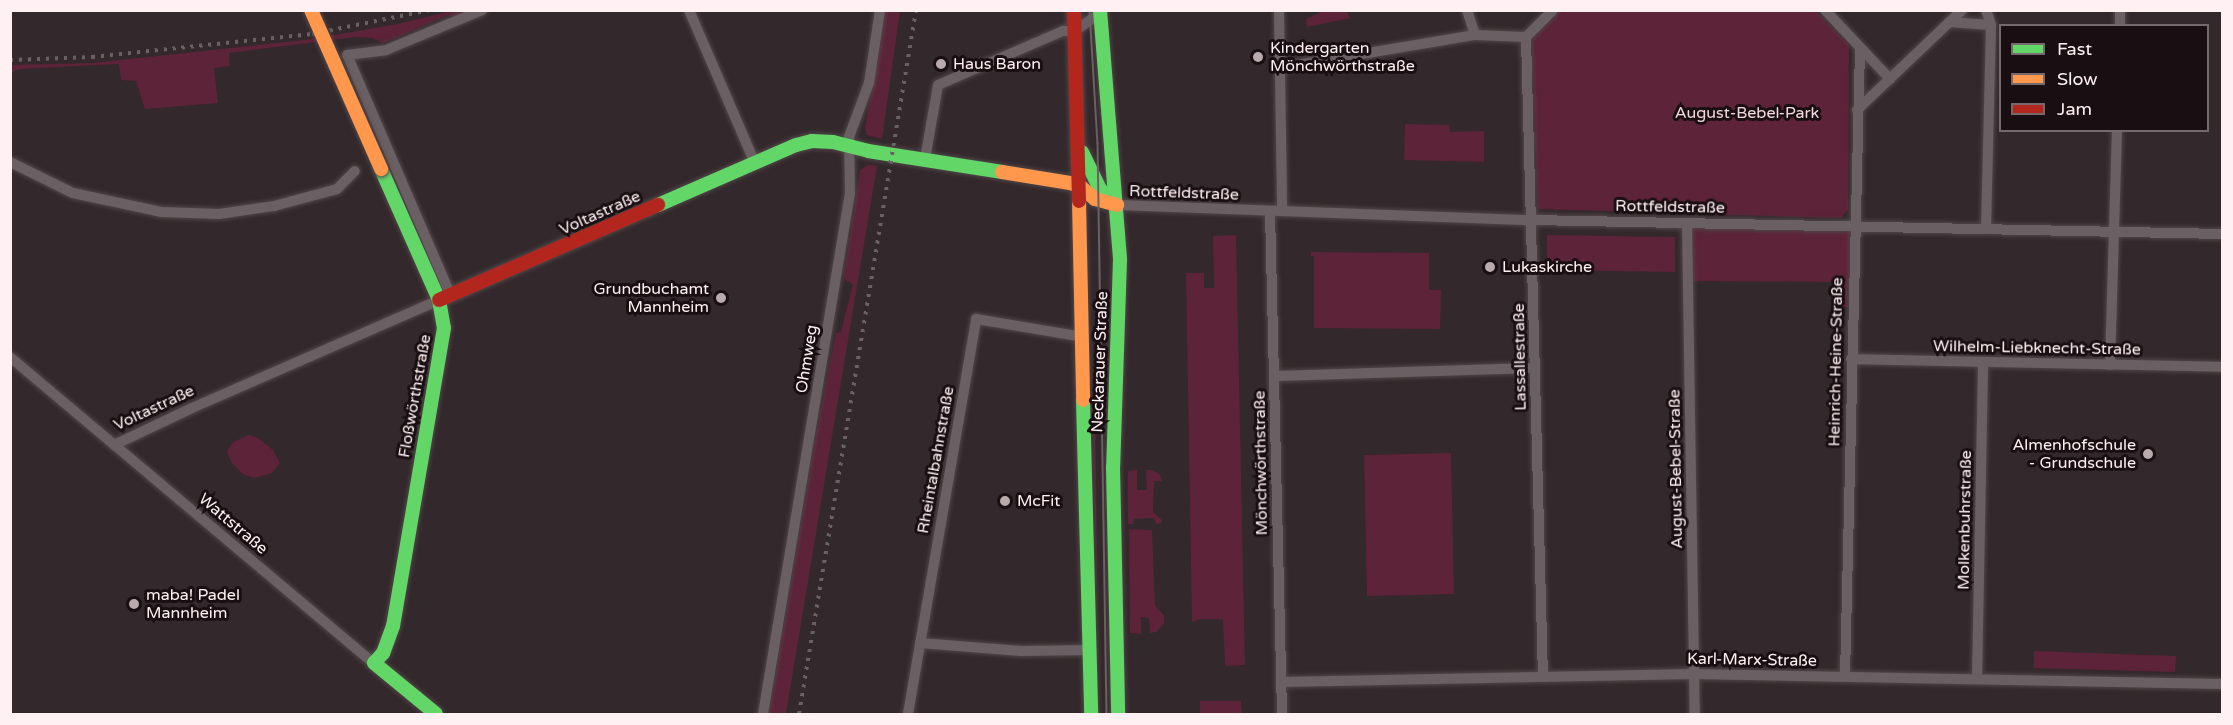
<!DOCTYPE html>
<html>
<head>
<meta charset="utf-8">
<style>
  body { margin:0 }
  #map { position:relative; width:2233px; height:725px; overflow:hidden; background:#33282b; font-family:"Varela Round",sans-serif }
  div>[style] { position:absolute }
  .green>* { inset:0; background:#5d2338 }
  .roads { filter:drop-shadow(0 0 2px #504649) drop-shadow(0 0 2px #504649) }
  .street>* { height:10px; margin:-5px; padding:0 5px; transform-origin:5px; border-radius:5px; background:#6a5f62 }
  .fast>* { height:14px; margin:-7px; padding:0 7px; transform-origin:7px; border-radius:7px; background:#63d668 }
  .slow>* { height:14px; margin:-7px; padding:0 7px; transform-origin:7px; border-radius:7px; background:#ff974d }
  .jam>* { height:14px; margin:-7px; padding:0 7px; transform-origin:7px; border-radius:7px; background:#b3261e }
  .tram>* { height:1.5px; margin:-0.75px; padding:0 0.75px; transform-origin:0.75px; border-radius:0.75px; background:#6a6163 }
  .rail>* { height:4px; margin-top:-2px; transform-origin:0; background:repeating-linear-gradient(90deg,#6a6163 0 3px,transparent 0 9px) }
  .bridges { filter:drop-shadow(0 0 2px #504649) drop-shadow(0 0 2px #504649) }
  .slow-bridge>* { height:14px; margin:-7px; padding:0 7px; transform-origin:7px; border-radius:7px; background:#ff974d }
  .dots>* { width:16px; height:16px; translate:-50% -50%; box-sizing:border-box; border:3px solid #190f12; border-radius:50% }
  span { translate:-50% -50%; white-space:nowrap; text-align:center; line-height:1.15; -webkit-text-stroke:6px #190f12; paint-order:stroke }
  .poi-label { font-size:16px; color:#fff0f3 }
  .left { translate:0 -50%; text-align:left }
  .right { translate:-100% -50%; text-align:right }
  .park-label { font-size:16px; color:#f4d8df }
  .street-label { font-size:16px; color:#fff0f3 }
  .frame { position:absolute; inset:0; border:12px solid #fff0f3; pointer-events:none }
  .legend { position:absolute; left:1999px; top:24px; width:210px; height:108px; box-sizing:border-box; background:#190f12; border:2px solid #75696c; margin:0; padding:8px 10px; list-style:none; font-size:18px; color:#fff0f3 }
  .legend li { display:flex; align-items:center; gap:12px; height:30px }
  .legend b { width:30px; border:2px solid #75696c }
</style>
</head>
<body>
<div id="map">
  <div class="green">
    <div style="clip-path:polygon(451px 11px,473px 11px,455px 19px,448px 15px,383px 43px,372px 38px,356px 37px,229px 53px,230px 66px,214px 68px,218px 103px,145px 109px,136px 81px,121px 80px,119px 64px,19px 69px,11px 73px,10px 65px,93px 63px,313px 39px,402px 23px)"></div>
    <div style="clip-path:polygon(885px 11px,900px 11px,882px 139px,867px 135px,865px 128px)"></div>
    <div style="clip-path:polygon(1318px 11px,1347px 11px,1350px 18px,1307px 27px,1306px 19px,1319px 13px)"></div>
    <div style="clip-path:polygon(1559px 11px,1816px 11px,1849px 45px,1848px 210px,1841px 218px,1538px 209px,1532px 46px,1534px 34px)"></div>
    <div style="clip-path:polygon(1405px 124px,1449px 125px,1450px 132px,1484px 131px,1484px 162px,1404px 160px)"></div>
    <div style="clip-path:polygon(868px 165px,877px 166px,786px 714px,769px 714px,816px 435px,836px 333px,841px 332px,853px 284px,845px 280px,844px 276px,860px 170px)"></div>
    <div style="clip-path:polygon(1687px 223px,1854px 226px,1852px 307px,1835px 307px,1834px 282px,1688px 281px)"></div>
    <div style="clip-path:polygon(1236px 235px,1245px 665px,1225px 666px,1223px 619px,1200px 619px,1192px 622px,1186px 273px,1204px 273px,1204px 288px,1214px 288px,1213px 236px)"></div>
    <div style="clip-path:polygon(1547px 235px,1675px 237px,1675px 272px,1547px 270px)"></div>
    <div style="clip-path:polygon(1311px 252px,1429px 253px,1429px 290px,1441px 290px,1440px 329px,1314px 328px,1314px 256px,1311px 256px)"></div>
    <div style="clip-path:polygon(1090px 396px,1095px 396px,1097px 611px,1093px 427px)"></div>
    <div style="clip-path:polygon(249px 435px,258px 438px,273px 450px,280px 463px,272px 473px,254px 478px,243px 474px,231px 462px,227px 451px,233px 442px)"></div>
    <div style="clip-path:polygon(1451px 453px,1454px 594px,1367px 596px,1364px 455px)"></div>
    <div style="clip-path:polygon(1137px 470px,1137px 490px,1147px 490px,1146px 470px,1152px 470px,1160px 475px,1162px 481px,1154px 481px,1153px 512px,1162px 520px,1162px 523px,1156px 524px,1154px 518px,1134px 519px,1133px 524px,1128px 524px,1128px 471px)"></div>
    <div style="clip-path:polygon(1129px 529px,1152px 530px,1155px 606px,1164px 615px,1164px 624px,1156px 632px,1150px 633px,1149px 618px,1141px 617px,1141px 634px,1130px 633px)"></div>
    <div style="clip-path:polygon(2034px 651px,2176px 656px,2175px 672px,2034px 668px)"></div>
    <div style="clip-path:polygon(1200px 701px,1241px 701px,1242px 714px,1200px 714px)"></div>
  </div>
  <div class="roads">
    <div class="street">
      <div style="left:689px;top:10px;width:167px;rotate:66.7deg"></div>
      <div style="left:1279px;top:10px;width:201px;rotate:89.1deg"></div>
      <div style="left:1467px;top:10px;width:26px;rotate:72deg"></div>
      <div style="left:1825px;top:10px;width:95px;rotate:46.7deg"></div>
      <div style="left:1949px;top:22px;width:42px;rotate:4.1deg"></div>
      <div style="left:2120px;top:26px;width:16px;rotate:-90deg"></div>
      <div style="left:1526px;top:37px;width:640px;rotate:88.48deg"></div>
      <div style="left:1279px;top:68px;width:199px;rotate:-9.6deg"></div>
      <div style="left:1475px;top:35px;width:51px;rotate:2.2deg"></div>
      <div style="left:1526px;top:37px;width:38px;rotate:-45deg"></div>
      <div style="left:1857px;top:110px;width:145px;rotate:-43.6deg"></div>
      <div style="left:925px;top:159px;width:75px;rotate:-80deg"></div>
      <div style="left:938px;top:85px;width:136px;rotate:-23.4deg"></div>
      <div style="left:1063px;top:31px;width:12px"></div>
      <div style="left:1075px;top:31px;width:34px;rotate:-36deg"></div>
      <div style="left:10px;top:162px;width:70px;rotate:26.2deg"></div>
      <div style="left:73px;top:193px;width:91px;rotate:12.1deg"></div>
      <div style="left:162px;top:212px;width:57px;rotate:2deg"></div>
      <div style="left:219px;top:214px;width:56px;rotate:-8.3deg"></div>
      <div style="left:274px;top:206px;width:65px;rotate:-15.1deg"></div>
      <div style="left:337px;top:189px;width:25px;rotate:-45deg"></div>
      <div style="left:1117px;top:205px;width:415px;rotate:2.1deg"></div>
      <div style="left:1532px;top:220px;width:690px;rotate:1.16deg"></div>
      <div style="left:1270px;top:211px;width:503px;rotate:88.63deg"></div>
      <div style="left:1687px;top:223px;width:491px;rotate:89.1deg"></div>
      <div style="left:1986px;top:229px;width:204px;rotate:-88.6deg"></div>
      <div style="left:1991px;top:25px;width:16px;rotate:-108deg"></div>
      <div style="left:451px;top:296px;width:262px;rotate:-113.3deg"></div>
      <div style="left:347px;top:55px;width:39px;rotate:-7deg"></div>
      <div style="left:386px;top:50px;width:104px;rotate:-22.6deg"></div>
      <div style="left:10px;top:357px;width:476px;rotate:40.1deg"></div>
      <div style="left:1851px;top:359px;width:371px;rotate:1.2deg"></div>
      <div style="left:2110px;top:365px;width:235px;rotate:-88.3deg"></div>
      <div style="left:1274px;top:376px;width:261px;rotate:-1.8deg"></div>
      <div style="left:114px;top:445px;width:86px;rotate:-25.4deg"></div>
      <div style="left:192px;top:408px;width:270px;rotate:-23.6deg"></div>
      <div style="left:920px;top:643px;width:101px;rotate:4.5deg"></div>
      <div style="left:1021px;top:651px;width:69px;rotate:-0.8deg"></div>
      <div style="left:1845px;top:676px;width:628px;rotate:-88.63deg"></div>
      <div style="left:1977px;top:679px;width:317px;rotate:-88.9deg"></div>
      <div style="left:1281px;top:682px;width:412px;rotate:-1.1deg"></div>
      <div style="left:1693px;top:674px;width:529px;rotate:1.08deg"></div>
      <div style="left:763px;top:714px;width:528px;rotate:-80.52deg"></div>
      <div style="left:850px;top:193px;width:56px;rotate:-91deg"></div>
      <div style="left:849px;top:137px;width:58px;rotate:-69.7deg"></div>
      <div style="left:869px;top:83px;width:74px;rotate:-81.4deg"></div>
      <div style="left:908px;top:714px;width:401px;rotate:-80.2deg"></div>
      <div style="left:976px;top:319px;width:109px;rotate:9.5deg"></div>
    </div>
    <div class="fast">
      <div style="left:1100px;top:10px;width:251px;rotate:85.4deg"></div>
      <div style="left:1120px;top:260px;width:207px;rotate:91.9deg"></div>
      <div style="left:1113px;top:467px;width:247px;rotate:88.8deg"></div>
      <div style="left:1082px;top:152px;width:41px;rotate:64.1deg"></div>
      <div style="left:1100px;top:189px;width:23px;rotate:43deg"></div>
      <div style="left:381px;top:169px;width:143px;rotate:66.1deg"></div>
      <div style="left:439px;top:300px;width:28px;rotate:80deg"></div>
      <div style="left:444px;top:328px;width:302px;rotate:99.7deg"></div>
      <div style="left:393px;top:626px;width:29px;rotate:110deg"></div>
      <div style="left:383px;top:653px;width:13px;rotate:132deg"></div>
      <div style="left:374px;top:663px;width:80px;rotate:39.4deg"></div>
      <div style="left:658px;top:205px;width:150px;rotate:-23.5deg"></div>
      <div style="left:796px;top:145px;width:16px;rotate:-14deg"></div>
      <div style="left:812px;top:141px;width:21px;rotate:3deg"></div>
      <div style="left:833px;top:142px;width:36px;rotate:14deg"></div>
      <div style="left:868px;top:151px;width:136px;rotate:8.9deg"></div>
      <div style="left:1083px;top:400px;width:314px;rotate:88.5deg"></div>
    </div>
    <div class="slow">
      <div style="left:1002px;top:172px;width:69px;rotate:9.2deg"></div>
      <div style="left:1070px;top:183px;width:10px;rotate:17deg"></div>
      <div style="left:1080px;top:186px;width:20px;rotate:41deg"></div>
      <div style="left:1095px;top:199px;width:23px;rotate:15deg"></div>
      <div style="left:1079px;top:201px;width:199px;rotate:88.8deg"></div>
    </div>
    <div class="jam">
      <div style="left:1074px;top:10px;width:191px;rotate:88.5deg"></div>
      <div style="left:439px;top:300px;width:239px;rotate:-23.5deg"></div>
    </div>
  </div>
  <div class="tram">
    <div style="left:1090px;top:10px;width:133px;rotate:86.6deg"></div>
    <div style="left:1098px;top:143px;width:571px;rotate:89.1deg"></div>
  </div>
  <div class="rail">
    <div style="left:10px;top:60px;width:82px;rotate:-2.1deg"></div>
    <div style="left:92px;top:57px;width:221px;rotate:-6deg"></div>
    <div style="left:312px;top:34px;width:120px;rotate:-11.5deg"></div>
    <div style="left:799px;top:714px;width:714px;rotate:-80.56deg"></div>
  </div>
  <div class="bridges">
    <div class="slow-bridge">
      <div style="left:311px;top:10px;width:174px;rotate:66.2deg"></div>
    </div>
  </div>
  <div class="dots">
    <div style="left:1258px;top:57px;background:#b8aaad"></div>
    <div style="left:941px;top:64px;background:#b8aaad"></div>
    <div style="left:1490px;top:267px;background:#b8aaad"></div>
    <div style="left:721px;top:298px;background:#b8aaad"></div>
    <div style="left:2148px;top:454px;background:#b8aaad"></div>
    <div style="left:1005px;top:501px;background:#b8aaad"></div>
    <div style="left:134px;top:604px;background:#b8aaad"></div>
  </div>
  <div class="poi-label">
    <span class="left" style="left:1270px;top:57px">Kindergarten<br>Mönchwörthstraße</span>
    <span class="left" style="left:953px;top:64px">Haus Baron</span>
    <span class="left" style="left:1502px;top:267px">Lukaskirche</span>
    <span class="right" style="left:709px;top:298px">Grundbuchamt<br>Mannheim</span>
    <span class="right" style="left:2136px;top:454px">Almenhofschule<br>- Grundschule</span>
    <span class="left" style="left:1017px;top:501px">McFit</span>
    <span class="left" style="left:146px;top:604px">maba! Padel<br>Mannheim</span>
  </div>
  <div class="park-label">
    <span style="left:1747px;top:113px">August-Bebel-Park</span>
  </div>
  <div class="street-label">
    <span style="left:1184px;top:193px;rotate:2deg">Rottfeldstraße</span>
    <span style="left:1670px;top:207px;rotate:1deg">Rottfeldstraße</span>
    <span style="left:600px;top:213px;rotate:-24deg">Voltastraße</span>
    <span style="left:2037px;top:348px;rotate:1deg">Wilhelm-Liebknecht-Straße</span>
    <span style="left:1520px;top:357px;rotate:-91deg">Lassallestraße</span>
    <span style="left:807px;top:359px;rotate:-81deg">Ohmweg</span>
    <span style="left:1100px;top:362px;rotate:-88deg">Neckarauer Straße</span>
    <span style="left:1836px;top:362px;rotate:-89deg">Heinrich-Heine-Straße</span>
    <span style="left:415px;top:396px;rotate:-80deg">Floßwörthstraße</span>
    <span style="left:154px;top:408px;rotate:-25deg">Voltastraße</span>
    <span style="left:936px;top:460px;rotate:-80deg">Rheintalbahnstraße</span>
    <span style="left:1261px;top:463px;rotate:-91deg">Mönchwörthstraße</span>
    <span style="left:1676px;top:469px;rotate:-91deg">August-Bebel-Straße</span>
    <span style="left:1965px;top:520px;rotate:-89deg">Molkenbuhrstraße</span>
    <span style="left:233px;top:524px;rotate:40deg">Wattstraße</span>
    <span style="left:1752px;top:660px;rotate:1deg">Karl-Marx-Straße</span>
  </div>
  <div class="frame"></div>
  <ul class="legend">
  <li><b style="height:8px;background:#63d668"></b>Fast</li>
  <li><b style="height:8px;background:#ff974d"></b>Slow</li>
  <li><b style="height:8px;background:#b3261e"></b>Jam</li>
  </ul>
</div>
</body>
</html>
